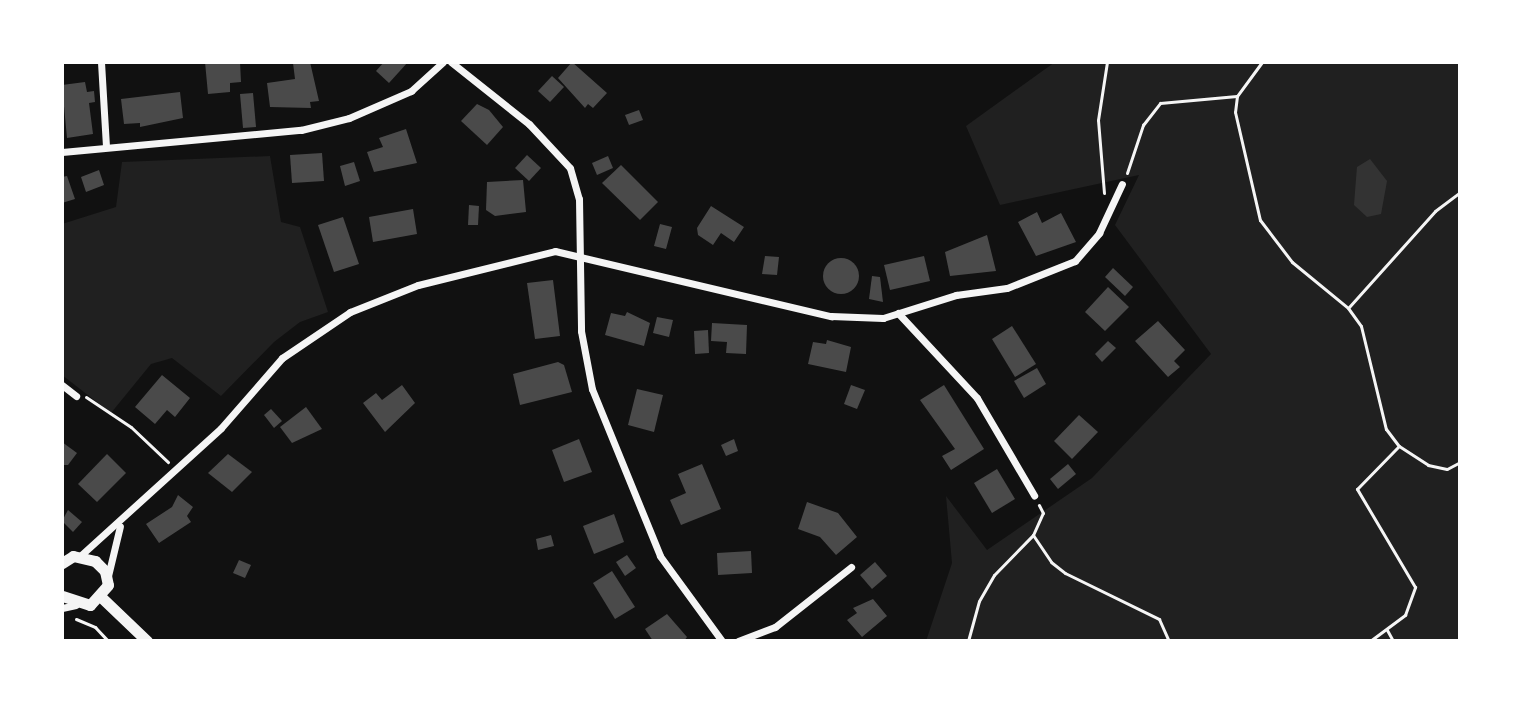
<!DOCTYPE html>
<html>
<head>
<meta charset="utf-8">
<style>
  body { margin:0 }
  #map { position:relative; width:1522px; height:703px; overflow:hidden; background:#111; font-family:Arial,sans-serif }
  div>[style] { position:absolute }
  .green>* { inset:0; background:#202020 }
  .water>* { inset:0; background:#333 }
  .building>* { inset:0; background:#4a4a4a }
  .round { border-radius:50% }
  .path>* { height:3px; margin:-1.5px; padding:0 1.5px; transform-origin:1.5px; border-radius:1.5px; background:#f5f5f5 }
  .minor>* { height:7px; margin:-3.5px; padding:0 3.5px; transform-origin:3.5px; border-radius:3.5px; background:#f5f5f5 }
  .primary>* { height:11px; margin:-5.5px; padding:0 5.5px; transform-origin:5.5px; border-radius:5.5px; background:#f5f5f5 }
  span { translate:-50% -50%; white-space:nowrap; text-align:center; line-height:1.15; -webkit-text-stroke:6px #fff; paint-order:stroke }
  .frame { position:absolute; inset:0; border:64px solid #fff; pointer-events:none }
</style>
</head>
<body>
<div id="map">
  <div class="green">
    <div style="clip-path:polygon(1055px 62px,1460px 62px,1460px 641px,926px 641px,952px 563px,946px 496px,987px 550px,1092px 478px,1211px 354px,1115px 225px,1139px 175px,1000px 205px,966px 126px)"></div>
    <div style="clip-path:polygon(270px 156px,281px 222px,300px 227px,328px 312px,300px 322px,274px 342px,221px 396px,172px 358px,151px 364px,111px 413px,62px 375px,62px 224px,116px 207px,122px 162px)"></div>
  </div>
  <div class="water">
    <div style="clip-path:polygon(1370px 159px,1387px 181px,1381px 214px,1367px 217px,1354px 205px,1357px 167px)"></div>
  </div>
  <div class="building">
    <div style="clip-path:polygon(205px 62px,240px 62px,241px 82px,230px 83px,230px 92px,208px 94px)"></div>
    <div style="clip-path:polygon(310px 62px,319px 101px,310px 102px,311px 108px,270px 107px,267px 83px,295px 79px,293px 63px)"></div>
    <div style="clip-path:polygon(384px 62px,408px 62px,389px 83px,376px 71px)"></div>
    <div style="clip-path:polygon(572px 62px,607px 93px,593px 108px,588px 104px,585px 108px,558px 78px)"></div>
    <div style="clip-path:polygon(552px 76px,564px 87px,550px 102px,538px 91px)"></div>
    <div style="clip-path:polygon(85px 82px,87px 92px,94px 91px,95px 102px,89px 103px,93px 134px,67px 138px,62px 85px)"></div>
    <div style="clip-path:polygon(180px 92px,183px 118px,140px 127px,140px 123px,124px 124px,121px 99px)"></div>
    <div style="clip-path:polygon(253px 93px,256px 127px,243px 128px,240px 94px)"></div>
    <div style="clip-path:polygon(477px 104px,489px 110px,503px 127px,487px 145px,461px 121px)"></div>
    <div style="clip-path:polygon(639px 110px,643px 120px,629px 125px,625px 115px)"></div>
    <div style="clip-path:polygon(406px 129px,417px 163px,374px 172px,367px 152px,383px 147px,379px 138px)"></div>
    <div style="clip-path:polygon(322px 153px,324px 181px,292px 183px,290px 155px)"></div>
    <div style="clip-path:polygon(527px 155px,541px 168px,529px 181px,515px 168px)"></div>
    <div style="clip-path:polygon(608px 156px,613px 168px,597px 175px,592px 163px)"></div>
    <div style="clip-path:polygon(354px 162px,360px 181px,345px 186px,340px 166px)"></div>
    <div style="clip-path:polygon(621px 165px,658px 202px,640px 220px,602px 183px)"></div>
    <div style="clip-path:polygon(99px 170px,104px 185px,86px 192px,81px 177px)"></div>
    <div style="clip-path:polygon(67px 176px,75px 199px,62px 203px,62px 177px)"></div>
    <div style="clip-path:polygon(523px 180px,526px 212px,495px 216px,486px 210px,487px 182px)"></div>
    <div style="clip-path:polygon(469px 205px,479px 206px,478px 225px,468px 225px)"></div>
    <div style="clip-path:polygon(711px 206px,744px 227px,734px 242px,721px 233px,713px 245px,698px 235px,697px 228px)"></div>
    <div style="clip-path:polygon(413px 209px,417px 234px,373px 242px,369px 217px)"></div>
    <div style="clip-path:polygon(1037px 212px,1042px 223px,1061px 213px,1076px 242px,1036px 256px,1018px 222px)"></div>
    <div style="clip-path:polygon(343px 217px,359px 264px,334px 272px,318px 225px)"></div>
    <div style="clip-path:polygon(660px 224px,672px 227px,666px 249px,654px 246px)"></div>
    <div style="clip-path:polygon(987px 235px,996px 271px,950px 276px,945px 252px)"></div>
    <div style="clip-path:polygon(765px 256px,779px 257px,777px 275px,762px 274px)"></div>
    <div style="clip-path:polygon(924px 256px,930px 281px,890px 290px,884px 265px)"></div>
    <div class="round" style="left:823px;top:258px;width:36px;height:36px"></div>
    <div style="clip-path:polygon(1113px 268px,1133px 287px,1125px 296px,1105px 277px)"></div>
    <div style="clip-path:polygon(872px 276px,880px 277px,883px 302px,869px 299px)"></div>
    <div style="clip-path:polygon(553px 280px,560px 336px,535px 339px,527px 283px)"></div>
    <div style="clip-path:polygon(1108px 287px,1129px 307px,1105px 331px,1085px 312px)"></div>
    <div style="clip-path:polygon(627px 312px,650px 323px,644px 346px,605px 335px,611px 313px,625px 316px)"></div>
    <div style="clip-path:polygon(657px 317px,673px 320px,669px 337px,653px 333px)"></div>
    <div style="clip-path:polygon(1158px 321px,1185px 350px,1174px 361px,1180px 367px,1168px 377px,1135px 341px)"></div>
    <div style="clip-path:polygon(712px 323px,747px 325px,746px 354px,726px 353px,727px 342px,711px 341px)"></div>
    <div style="clip-path:polygon(1012px 326px,1036px 364px,1015px 377px,992px 339px)"></div>
    <div style="clip-path:polygon(708px 330px,709px 353px,695px 354px,694px 331px)"></div>
    <div style="clip-path:polygon(827px 340px,851px 347px,846px 372px,808px 364px,813px 342px,826px 344px)"></div>
    <div style="clip-path:polygon(1108px 341px,1116px 348px,1102px 362px,1095px 354px)"></div>
    <div style="clip-path:polygon(558px 362px,564px 365px,572px 392px,520px 405px,513px 374px)"></div>
    <div style="clip-path:polygon(1037px 368px,1046px 384px,1024px 398px,1014px 381px)"></div>
    <div style="clip-path:polygon(162px 375px,190px 398px,175px 417px,167px 410px,155px 424px,135px 407px)"></div>
    <div style="clip-path:polygon(402px 385px,415px 403px,385px 432px,363px 403px,376px 393px,382px 400px)"></div>
    <div style="clip-path:polygon(851px 385px,865px 390px,857px 409px,844px 404px)"></div>
    <div style="clip-path:polygon(944px 385px,984px 449px,951px 470px,942px 456px,955px 449px,920px 400px)"></div>
    <div style="clip-path:polygon(637px 389px,663px 395px,654px 432px,628px 425px)"></div>
    <div style="clip-path:polygon(306px 407px,322px 429px,292px 443px,280px 427px)"></div>
    <div style="clip-path:polygon(271px 409px,282px 421px,274px 428px,264px 415px)"></div>
    <div style="clip-path:polygon(1079px 415px,1098px 432px,1072px 459px,1054px 441px)"></div>
    <div style="clip-path:polygon(579px 439px,592px 472px,564px 482px,552px 450px)"></div>
    <div style="clip-path:polygon(734px 439px,738px 451px,726px 456px,721px 445px)"></div>
    <div style="clip-path:polygon(62px 442px,77px 453px,68px 465px,62px 465px)"></div>
    <div style="clip-path:polygon(107px 454px,126px 473px,97px 502px,78px 484px)"></div>
    <div style="clip-path:polygon(228px 454px,252px 472px,232px 492px,208px 473px)"></div>
    <div style="clip-path:polygon(702px 464px,721px 509px,681px 525px,670px 500px,686px 493px,678px 474px)"></div>
    <div style="clip-path:polygon(1068px 464px,1076px 474px,1058px 489px,1050px 479px)"></div>
    <div style="clip-path:polygon(997px 469px,1015px 499px,992px 513px,974px 483px)"></div>
    <div style="clip-path:polygon(178px 495px,193px 507px,187px 516px,191px 522px,159px 543px,146px 524px,172px 507px)"></div>
    <div style="clip-path:polygon(807px 502px,838px 513px,857px 537px,836px 555px,820px 537px,798px 529px)"></div>
    <div style="clip-path:polygon(68px 510px,82px 522px,73px 532px,62px 521px)"></div>
    <div style="clip-path:polygon(614px 514px,624px 542px,594px 554px,583px 526px)"></div>
    <div style="clip-path:polygon(551px 535px,554px 546px,538px 550px,536px 539px)"></div>
    <div style="clip-path:polygon(751px 551px,752px 573px,718px 575px,717px 553px)"></div>
    <div style="clip-path:polygon(627px 555px,636px 568px,625px 576px,616px 562px)"></div>
    <div style="clip-path:polygon(239px 560px,251px 565px,245px 578px,233px 573px)"></div>
    <div style="clip-path:polygon(875px 562px,887px 576px,872px 589px,860px 575px)"></div>
    <div style="clip-path:polygon(612px 571px,635px 607px,615px 619px,593px 583px)"></div>
    <div style="clip-path:polygon(873px 599px,887px 616px,862px 637px,847px 620px,857px 613px,853px 608px)"></div>
    <div style="clip-path:polygon(667px 614px,687px 637px,684px 641px,653px 641px,645px 629px)"></div>
  </div>
  <div class="path">
    <div style="left:1262px;top:62px;width:42px;rotate:126.3deg"></div>
    <div style="left:1237px;top:96px;width:16px;rotate:97deg"></div>
    <div style="left:1235px;top:112px;width:111px;rotate:77deg"></div>
    <div style="left:1260px;top:220px;width:53px;rotate:52.7deg"></div>
    <div style="left:1292px;top:262px;width:72px;rotate:39.4deg"></div>
    <div style="left:1348px;top:308px;width:22px;rotate:54deg"></div>
    <div style="left:1361px;top:326px;width:106px;rotate:76.4deg"></div>
    <div style="left:1386px;top:429px;width:21px;rotate:53deg"></div>
    <div style="left:1399px;top:446px;width:35px;rotate:33deg"></div>
    <div style="left:1428px;top:465px;width:19px;rotate:12deg"></div>
    <div style="left:1447px;top:469px;width:15px;rotate:-28deg"></div>
    <div style="left:1127px;top:173px;width:51px;rotate:-71.6deg"></div>
    <div style="left:1143px;top:125px;width:28px;rotate:-52deg"></div>
    <div style="left:1160px;top:103px;width:77px;rotate:-5.2deg"></div>
    <div style="left:1104px;top:193px;width:73px;rotate:-94.7deg"></div>
    <div style="left:1098px;top:120px;width:59px;rotate:-81.2deg"></div>
    <div style="left:1349px;top:307px;width:129px;rotate:-48.1deg"></div>
    <div style="left:1435px;top:211px;width:31px;rotate:-37deg"></div>
    <div style="left:86px;top:397px;width:54px;rotate:33.7deg"></div>
    <div style="left:131px;top:427px;width:51px;rotate:43.4deg"></div>
    <div style="left:1033px;top:535px;width:32px;rotate:56deg"></div>
    <div style="left:1051px;top:562px;width:18px;rotate:38deg"></div>
    <div style="left:1065px;top:573px;width:105px;rotate:26.1deg"></div>
    <div style="left:1159px;top:619px;width:24px;rotate:66deg"></div>
    <div style="left:76px;top:619px;width:21px;rotate:23deg"></div>
    <div style="left:95px;top:627px;width:19px;rotate:47deg"></div>
    <div style="left:1387px;top:630px;width:13px;rotate:61deg"></div>
    <div style="left:968px;top:641px;width:41px;rotate:-74.6deg"></div>
    <div style="left:979px;top:601px;width:30px;rotate:-60deg"></div>
    <div style="left:994px;top:575px;width:56px;rotate:-45.7deg"></div>
    <div style="left:1033px;top:535px;width:24px;rotate:-66deg"></div>
    <div style="left:1043px;top:513px;width:9px;rotate:-117deg"></div>
    <div style="left:1370px;top:641px;width:44px;rotate:-36.6deg"></div>
    <div style="left:1405px;top:615px;width:30px;rotate:-70deg"></div>
    <div style="left:1415px;top:587px;width:114px;rotate:-120.6deg"></div>
    <div style="left:1357px;top:489px;width:60px;rotate:-45.7deg"></div>
  </div>
  <div class="minor">
    <div style="left:101px;top:62px;width:85px;rotate:86.6deg"></div>
    <div style="left:451px;top:62px;width:100px;rotate:38.5deg"></div>
    <div style="left:529px;top:124px;width:60px;rotate:47deg"></div>
    <div style="left:570px;top:168px;width:32px;rotate:74deg"></div>
    <div style="left:579px;top:199px;width:132px;rotate:89.1deg"></div>
    <div style="left:581px;top:331px;width:59px;rotate:79.3deg"></div>
    <div style="left:592px;top:389px;width:180px;rotate:67.8deg"></div>
    <div style="left:660px;top:556px;width:105px;rotate:53.9deg"></div>
    <div style="left:62px;top:152px;width:240px;rotate:-5.3deg"></div>
    <div style="left:301px;top:130px;width:49px;rotate:-14deg"></div>
    <div style="left:349px;top:118px;width:68px;rotate:-23.5deg"></div>
    <div style="left:411px;top:91px;width:43px;rotate:-42.2deg"></div>
    <div style="left:898px;top:313px;width:116px;rotate:47.1deg"></div>
    <div style="left:977px;top:398px;width:113px;rotate:59.6deg"></div>
    <div style="left:62px;top:385px;width:18px;rotate:38deg"></div>
    <div style="left:80px;top:556px;width:190px;rotate:-42.2deg"></div>
    <div style="left:221px;top:428px;width:93px;rotate:-48.9deg"></div>
    <div style="left:282px;top:358px;width:82px;rotate:-34.1deg"></div>
    <div style="left:350px;top:312px;width:73px;rotate:-21.7deg"></div>
    <div style="left:418px;top:285px;width:141px;rotate:-13.9deg"></div>
    <div style="left:555px;top:251px;width:284px;rotate:13.3deg"></div>
    <div style="left:831px;top:316px;width:52px;rotate:2.2deg"></div>
    <div style="left:883px;top:318px;width:77px;rotate:-17.5deg"></div>
    <div style="left:956px;top:295px;width:51px;rotate:-7.8deg"></div>
    <div style="left:1007px;top:288px;width:73px;rotate:-21.7deg"></div>
    <div style="left:1075px;top:261px;width:37px;rotate:-49deg"></div>
    <div style="left:1099px;top:233px;width:54px;rotate:-64.9deg"></div>
    <div style="left:108px;top:576px;width:51px;rotate:-76.5deg"></div>
    <div style="left:62px;top:608px;width:14px;rotate:-12deg"></div>
    <div style="left:738px;top:641px;width:40px;rotate:-21deg"></div>
    <div style="left:775px;top:627px;width:97px;rotate:-38.3deg"></div>
  </div>
  <div class="primary">
    <div style="left:62px;top:563px;width:13px;rotate:-32deg"></div>
    <div style="left:73px;top:556px;width:23px;rotate:13deg"></div>
    <div style="left:95px;top:561px;width:14px;rotate:45deg"></div>
    <div style="left:105px;top:571px;width:14px;rotate:78deg"></div>
    <div style="left:108px;top:585px;width:27px;rotate:132deg"></div>
    <div style="left:90px;top:605px;width:29px;rotate:-162deg"></div>
    <div style="left:101px;top:597px;width:64px;rotate:43.7deg"></div>
  </div>
  <div class="frame"></div>
</div>
</body>
</html>
